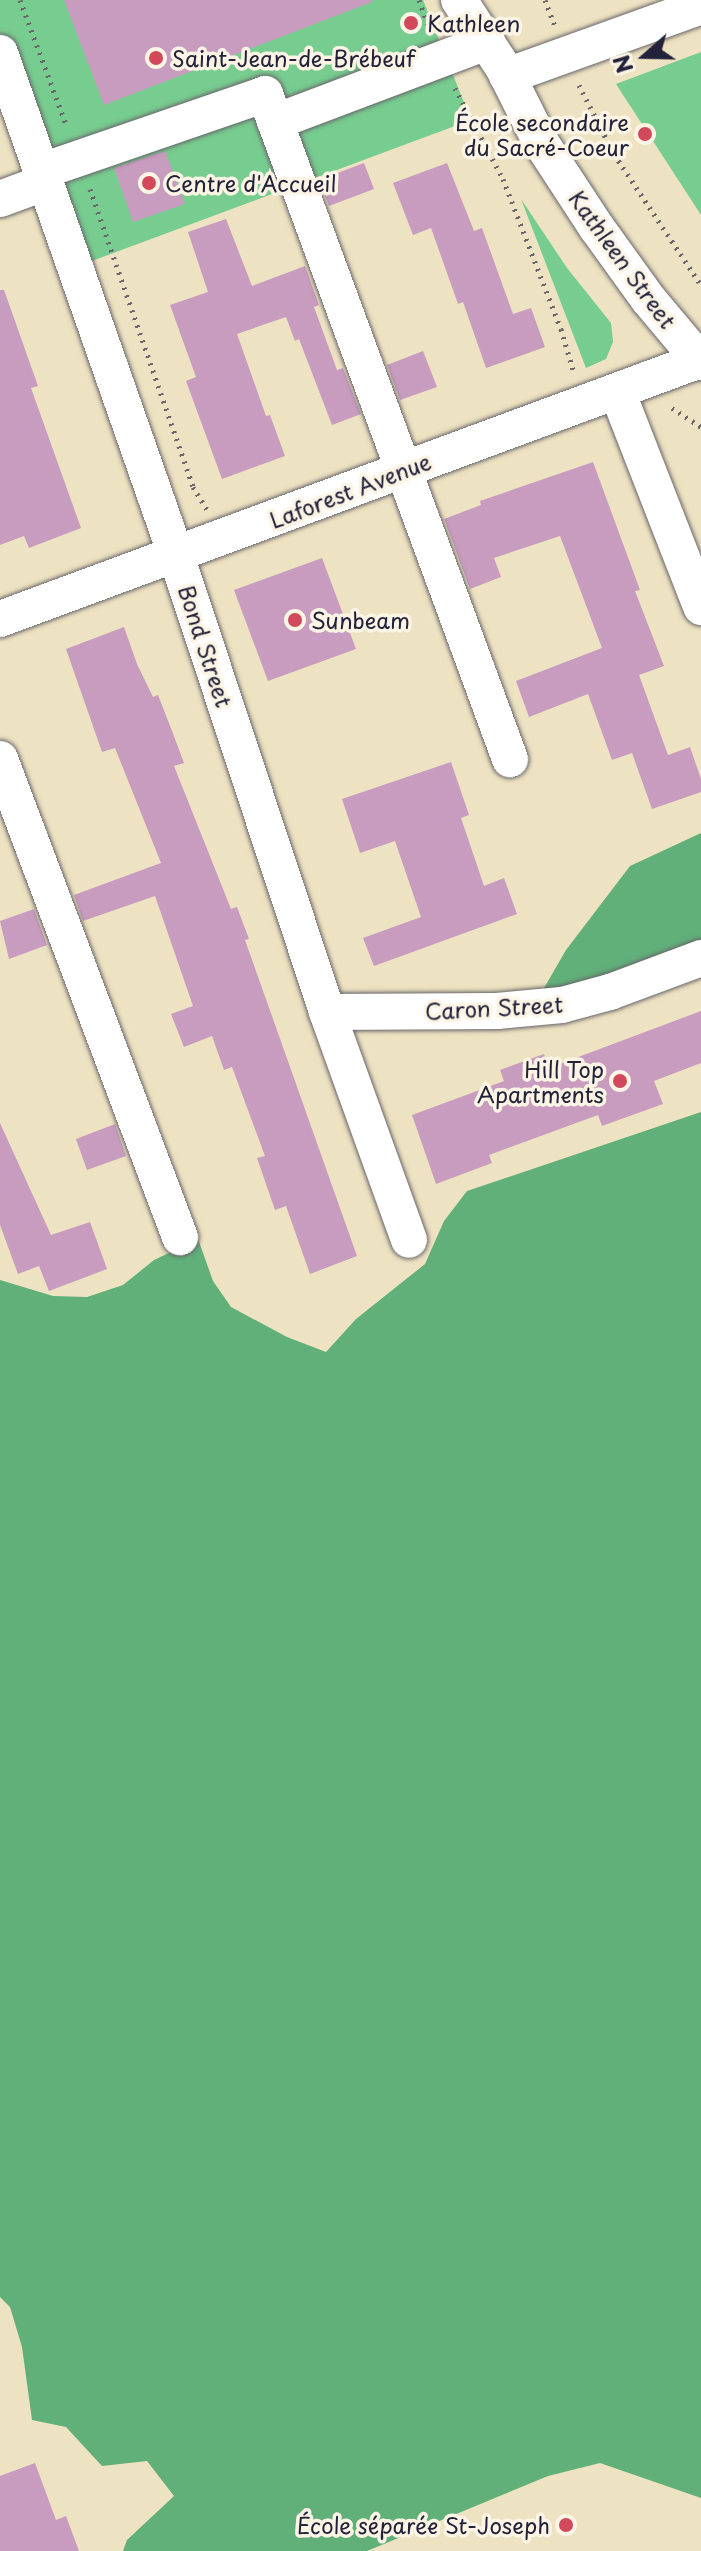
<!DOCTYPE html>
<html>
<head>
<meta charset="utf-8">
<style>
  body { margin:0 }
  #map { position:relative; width:701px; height:2551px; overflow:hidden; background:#ede2c1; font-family:"Playpen Sans",sans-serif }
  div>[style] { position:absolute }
  .green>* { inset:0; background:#77cc8f }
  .forest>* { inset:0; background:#61b07a }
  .building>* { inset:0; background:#c89cbf }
  .path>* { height:5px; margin-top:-2.5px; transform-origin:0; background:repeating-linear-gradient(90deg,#69656a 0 2px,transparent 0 8px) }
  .roads { filter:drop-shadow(0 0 2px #69656a) drop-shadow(0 0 2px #69656a) }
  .minor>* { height:36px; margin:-18px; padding:0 18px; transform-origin:18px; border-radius:18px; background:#fff }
  .dots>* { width:22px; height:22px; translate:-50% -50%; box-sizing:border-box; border:4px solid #fcf5e5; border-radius:50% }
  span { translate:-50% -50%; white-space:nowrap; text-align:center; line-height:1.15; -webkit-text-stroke:7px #fcf5e5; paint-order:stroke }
  .poi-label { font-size:22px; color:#22223b }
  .left { translate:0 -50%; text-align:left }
  .right { translate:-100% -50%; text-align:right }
  .street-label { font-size:22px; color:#22223b }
  .north { position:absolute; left:605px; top:16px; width:80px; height:80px; -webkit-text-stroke:6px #fcf5e5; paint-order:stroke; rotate:250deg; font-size:22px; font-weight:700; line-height:32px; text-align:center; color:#22223b }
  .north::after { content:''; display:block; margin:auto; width:28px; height:36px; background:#22223b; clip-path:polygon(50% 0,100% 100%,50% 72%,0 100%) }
</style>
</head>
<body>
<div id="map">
  <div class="green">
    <div style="clip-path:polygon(0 0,423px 0,471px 120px,73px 268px,0 62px)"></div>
    <div style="clip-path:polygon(701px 52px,701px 215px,616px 84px)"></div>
    <div style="clip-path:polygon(521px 199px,567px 268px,611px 323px,613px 342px,606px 359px,586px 368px)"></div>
  </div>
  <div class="forest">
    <div style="clip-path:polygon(701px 833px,701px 952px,536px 1002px,566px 950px,630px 866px)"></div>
    <div style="clip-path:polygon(701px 1112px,701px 2498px,600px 2463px,548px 2476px,367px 2551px,123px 2551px,127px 2540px,174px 2496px,147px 2461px,102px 2466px,66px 2427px,32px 2420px,22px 2347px,10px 2307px,0 2297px,0 1280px,53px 1296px,87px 1297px,123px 1285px,154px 1260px,198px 1239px,213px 1281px,231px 1307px,287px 1337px,326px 1352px,356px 1319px,425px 1264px,444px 1221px,467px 1191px)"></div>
  </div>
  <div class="building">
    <div style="clip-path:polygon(64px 0,372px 0,372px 2px,104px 105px)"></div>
    <div style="clip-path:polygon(165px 151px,185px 204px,133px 222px,114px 168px)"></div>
    <div style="clip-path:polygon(364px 163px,374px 189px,329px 206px,319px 180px)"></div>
    <div style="clip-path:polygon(447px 163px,474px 231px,482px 228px,513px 314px,531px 308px,545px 347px,486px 368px,463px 302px,458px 304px,431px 228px,413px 235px,393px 183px)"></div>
    <div style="clip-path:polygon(226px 219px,252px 286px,305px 266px,319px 305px,314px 307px,337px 370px,343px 368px,361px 414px,332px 425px,299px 339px,295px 341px,286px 317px,237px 334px,266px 416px,270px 415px,285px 456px,222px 479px,186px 381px,196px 377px,170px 305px,208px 292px,188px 232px)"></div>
    <div style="clip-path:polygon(0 290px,4px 290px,38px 386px,31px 388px,81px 528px,29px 548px,24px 536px,0 545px)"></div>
    <div style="clip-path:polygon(423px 351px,437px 387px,400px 400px,387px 365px)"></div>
    <div style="clip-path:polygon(593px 462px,640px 590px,635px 591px,664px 666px,639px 675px,668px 755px,690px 747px,701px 779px,701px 792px,652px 809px,632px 753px,612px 760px,588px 694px,529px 717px,516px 681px,602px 648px,560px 536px,494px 558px,501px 577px,470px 589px,444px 519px,481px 505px,480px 501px)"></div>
    <div style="clip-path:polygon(322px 558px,356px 649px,268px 681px,234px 590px)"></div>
    <div style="clip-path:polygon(124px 627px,137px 664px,153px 697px,158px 695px,172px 731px,184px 763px,174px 766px,231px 909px,237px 907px,249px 939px,245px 940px,357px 1256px,310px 1274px,286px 1206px,275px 1210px,257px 1158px,265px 1156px,232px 1067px,224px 1070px,212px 1036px,184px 1047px,171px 1014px,193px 1006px,155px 896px,83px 921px,74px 895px,161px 863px,115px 748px,102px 752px,66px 649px)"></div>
    <div style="clip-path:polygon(451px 762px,469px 815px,461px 818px,484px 886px,504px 878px,517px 914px,374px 966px,363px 938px,421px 917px,395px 841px,360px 853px,342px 799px)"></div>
    <div style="clip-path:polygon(34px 909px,47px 945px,9px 959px,0 921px)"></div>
    <div style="clip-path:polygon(701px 1011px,701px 1063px,654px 1081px,663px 1104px,602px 1126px,598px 1115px,489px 1155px,492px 1163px,436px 1184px,412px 1115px,504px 1081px,500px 1070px,544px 1054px,549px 1068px)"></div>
    <div style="clip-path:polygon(0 1123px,51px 1235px,90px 1222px,107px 1269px,49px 1291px,39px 1266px,18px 1274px,0 1225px)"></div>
    <div style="clip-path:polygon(115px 1124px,126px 1156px,87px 1170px,76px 1139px)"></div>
    <div style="clip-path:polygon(35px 2463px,56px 2520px,66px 2516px,79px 2551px,0 2551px,0 2476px)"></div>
  </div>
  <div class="path">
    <div style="left:20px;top:0;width:135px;rotate:69.7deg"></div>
    <div style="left:419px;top:0;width:29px;rotate:70deg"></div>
    <div style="left:545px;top:0;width:26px;rotate:69deg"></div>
    <div style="left:579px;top:85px;width:77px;rotate:63.1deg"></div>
    <div style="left:614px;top:154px;width:157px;rotate:56.4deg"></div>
    <div style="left:455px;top:88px;width:103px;rotate:62.2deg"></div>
    <div style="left:503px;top:179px;width:161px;rotate:68.9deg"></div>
    <div style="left:561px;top:329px;width:46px;rotate:73.5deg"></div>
    <div style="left:90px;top:189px;width:315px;rotate:70.9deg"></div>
    <div style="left:193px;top:487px;width:26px;rotate:58deg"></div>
    <div style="left:672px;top:408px;width:35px;rotate:33deg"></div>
  </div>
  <div class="roads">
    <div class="minor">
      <div style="left:459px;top:0;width:82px;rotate:56.9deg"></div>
      <div style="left:504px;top:69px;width:80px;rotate:63.4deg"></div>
      <div style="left:540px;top:141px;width:104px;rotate:56.8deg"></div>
      <div style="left:597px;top:228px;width:89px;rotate:54.2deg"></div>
      <div style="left:649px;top:300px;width:81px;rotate:50deg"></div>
      <div style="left:0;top:53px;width:532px;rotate:70.68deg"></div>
      <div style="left:176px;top:555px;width:481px;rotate:71.7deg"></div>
      <div style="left:327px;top:1012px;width:242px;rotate:70.2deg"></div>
      <div style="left:507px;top:76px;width:206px;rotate:-19.8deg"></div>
      <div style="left:275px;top:122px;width:227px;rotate:-20.7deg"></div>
      <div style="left:42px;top:171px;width:236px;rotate:-19deg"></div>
      <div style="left:265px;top:94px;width:709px;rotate:69.78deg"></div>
      <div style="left:0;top:199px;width:49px;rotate:-20.3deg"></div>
      <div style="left:617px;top:391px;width:232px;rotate:68.7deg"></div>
      <div style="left:0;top:619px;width:746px;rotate:-20.3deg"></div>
      <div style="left:0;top:759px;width:511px;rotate:69.37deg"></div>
      <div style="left:327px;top:1012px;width:170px;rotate:-0.3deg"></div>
      <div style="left:497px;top:1011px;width:65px;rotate:-5.3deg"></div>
      <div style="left:562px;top:1005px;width:50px;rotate:-15.2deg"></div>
      <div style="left:610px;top:992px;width:97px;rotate:-20.5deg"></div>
    </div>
  </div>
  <div class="dots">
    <div style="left:411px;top:23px;background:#d1495b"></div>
    <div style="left:156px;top:58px;background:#d1495b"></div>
    <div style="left:645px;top:134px;background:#d1495b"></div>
    <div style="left:149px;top:183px;background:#d1495b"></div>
    <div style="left:295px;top:620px;background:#d1495b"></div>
    <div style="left:620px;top:1081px;background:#d1495b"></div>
    <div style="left:566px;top:2525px;background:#d1495b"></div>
  </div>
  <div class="poi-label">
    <span class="left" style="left:427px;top:23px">Kathleen</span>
    <span class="left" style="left:172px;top:58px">Saint-Jean-de-Brébeuf</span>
    <span class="right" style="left:629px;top:134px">École secondaire<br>du Sacré-Coeur</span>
    <span class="left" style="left:165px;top:183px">Centre d'Accueil</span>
    <span class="left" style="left:311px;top:620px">Sunbeam</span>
    <span class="right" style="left:604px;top:1081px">Hill Top<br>Apartments</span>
    <span class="right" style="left:550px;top:2525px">École séparée St-Joseph</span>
  </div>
  <div class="street-label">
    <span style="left:623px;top:259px;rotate:54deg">Kathleen Street</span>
    <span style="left:350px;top:490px;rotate:-21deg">Laforest Avenue</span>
    <span style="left:206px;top:646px;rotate:72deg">Bond Street</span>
    <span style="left:494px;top:1007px;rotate:-3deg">Caron Street</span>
  </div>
  <div class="north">N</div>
</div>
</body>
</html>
